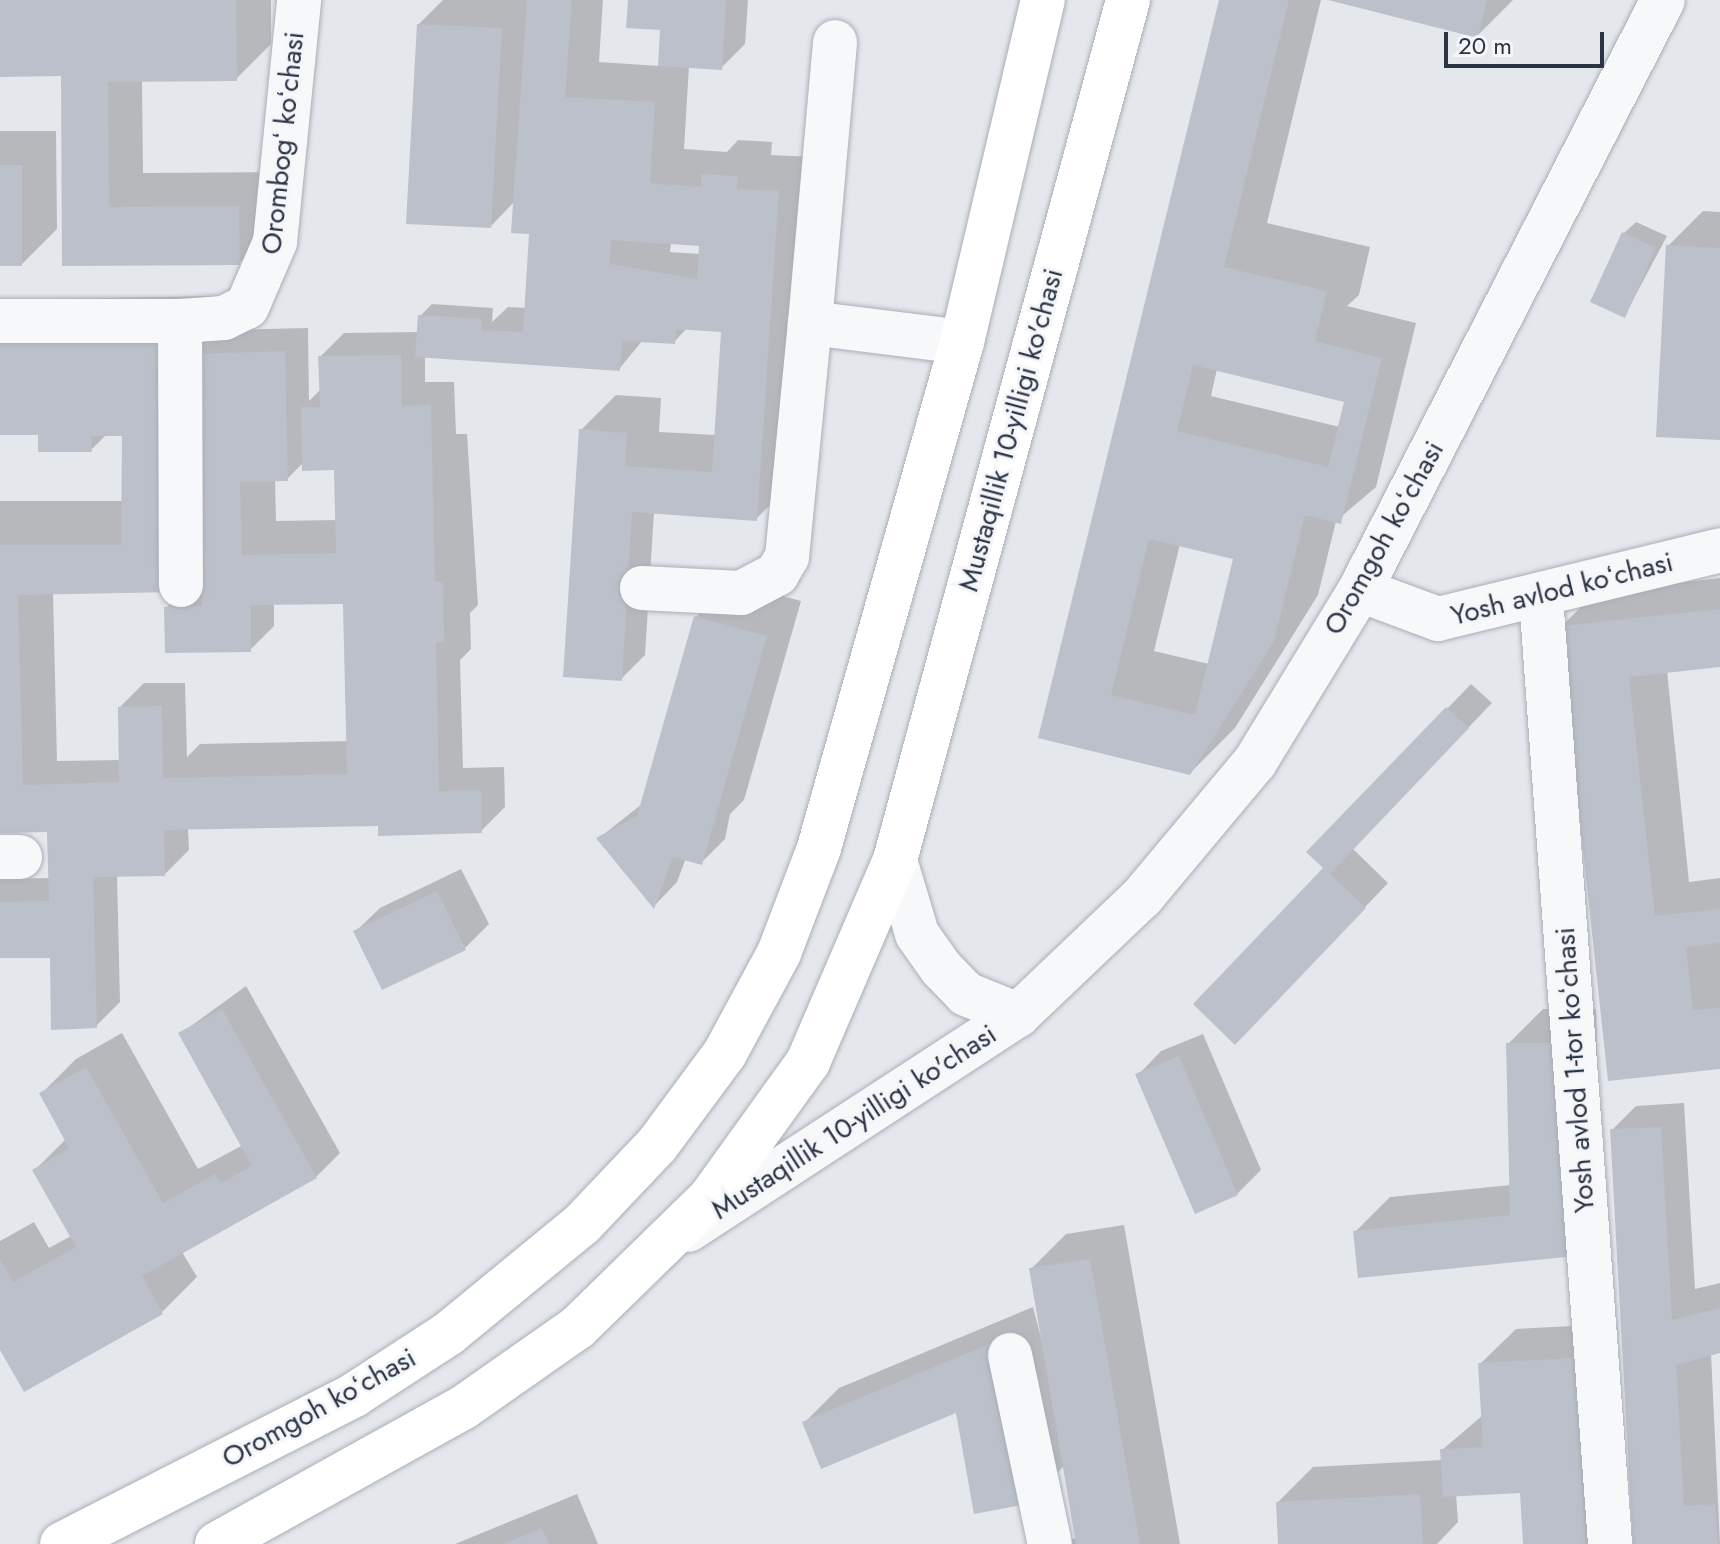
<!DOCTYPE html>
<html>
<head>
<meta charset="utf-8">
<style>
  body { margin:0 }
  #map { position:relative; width:1720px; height:1544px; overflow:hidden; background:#e4e7ec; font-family:Jost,sans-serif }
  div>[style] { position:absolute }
  .shadow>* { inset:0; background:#0003 }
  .building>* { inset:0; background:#bbc0ca }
  .roads { filter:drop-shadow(0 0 2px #a9aeb7) drop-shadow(0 0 2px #a9aeb7) }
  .minor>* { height:44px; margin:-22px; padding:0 22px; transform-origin:22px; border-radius:22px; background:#f7f8fa }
  .major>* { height:44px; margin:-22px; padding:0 22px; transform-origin:22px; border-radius:22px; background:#fff }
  span { translate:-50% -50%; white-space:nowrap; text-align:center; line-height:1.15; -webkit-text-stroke:6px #f4f6f9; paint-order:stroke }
  .street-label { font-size:28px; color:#2b3445 }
  .scale { position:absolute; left:1444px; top:32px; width:160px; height:36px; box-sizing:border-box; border:4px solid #2b3445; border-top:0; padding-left:10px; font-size:24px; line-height:28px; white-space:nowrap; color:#2b3445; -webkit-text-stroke:6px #f4f6f9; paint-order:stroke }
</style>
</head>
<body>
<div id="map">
  <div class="shadow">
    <div style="clip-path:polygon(0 0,271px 0,271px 44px,236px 79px,142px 80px,143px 173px,274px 172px,274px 228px,239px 263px,64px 264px,63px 74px,0 75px)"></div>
    <div style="clip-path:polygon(evenodd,443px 0,603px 0,599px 62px,660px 66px,662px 28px,630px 0,748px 0,745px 44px,721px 68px,689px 66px,684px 149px,727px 152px,738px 140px,772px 142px,771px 155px,813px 157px,791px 484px,756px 519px,654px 512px,645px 655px,621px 679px,581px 430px,616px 395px,661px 398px,659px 432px,716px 435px,726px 330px,688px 327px,674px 342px,643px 340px,619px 369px,425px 355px,425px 382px,454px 382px,456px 434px,467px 434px,478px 605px,470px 613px,471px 649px,460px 660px,463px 768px,504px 767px,505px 807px,481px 831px,380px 824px,188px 828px,189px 850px,165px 874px,117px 875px,120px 1002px,96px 1026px,52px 955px,0 957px,0 879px,50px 878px,49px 830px,0 831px,0 501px,123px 501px,124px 434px,107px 434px,91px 450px,40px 433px,0 433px,0 300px,213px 296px,214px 339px,223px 330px,308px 328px,309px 401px,321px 389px,320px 357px,344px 333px,419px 332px,420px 316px,432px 304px,493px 308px,492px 322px,508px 307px,527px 308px,531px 233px,515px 201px,491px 226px,418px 25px,443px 0,671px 242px,703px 244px,700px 254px,670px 252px,671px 242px,443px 0,304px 462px,336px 468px,337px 520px,276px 521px,275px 479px,287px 479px,304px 462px,443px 0,190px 584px,166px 608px,250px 650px,274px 626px,274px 603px,345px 602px,349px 741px,200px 744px,187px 757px,185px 683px,144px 683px,120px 707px,120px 760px,57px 761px,53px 593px,190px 584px)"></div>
    <div style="clip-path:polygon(evenodd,1221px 0,1321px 0,1267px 223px,1370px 247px,1359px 295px,1347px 306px,1416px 323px,1376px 487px,1336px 521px,1318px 595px,1235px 728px,1190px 773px,1041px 737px,1221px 0,1217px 369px,1347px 400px,1340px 427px,1211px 396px,1217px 369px,1221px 0,1180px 544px,1235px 558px,1209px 664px,1154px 651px,1180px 544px)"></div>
    <div style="clip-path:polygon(1332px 0,1513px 0,1477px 36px)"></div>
    <div style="clip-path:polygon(0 131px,56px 131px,57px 229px,22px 264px,0 264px)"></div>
    <div style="clip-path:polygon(1703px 211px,1720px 212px,1720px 438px,1668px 246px)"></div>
    <div style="clip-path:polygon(1636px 222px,1667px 236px,1625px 315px,1624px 233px)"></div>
    <div style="clip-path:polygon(1720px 578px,1720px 665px,1667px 671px,1689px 882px,1720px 878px,1720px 1067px,1610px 1078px,1561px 627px,1596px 592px)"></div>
    <div style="clip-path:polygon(731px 582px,801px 601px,744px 800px,730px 814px,725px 839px,701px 863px,686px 858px,677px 882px,654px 906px,599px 838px,642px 804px,696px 617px)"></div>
    <div style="clip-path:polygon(1471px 684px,1492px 703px,1352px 848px,1388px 883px,1259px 1018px,1326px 867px,1309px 852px)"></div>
    <div style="clip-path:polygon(461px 869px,489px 924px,465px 948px,356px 931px,380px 908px)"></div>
    <div style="clip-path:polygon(246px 986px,340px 1153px,316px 1177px,182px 1252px,197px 1277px,162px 1312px,0 1346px,0 1241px,34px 1222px,49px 1248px,71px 1236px,35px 1170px,66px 1139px,41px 1094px,76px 1059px,122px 1033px,198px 1169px,243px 1145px,180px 1034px)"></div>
    <div style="clip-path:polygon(1543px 1009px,1596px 1009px,1601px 1220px,1565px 1255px,1355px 1232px,1390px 1197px,1511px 1185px,1508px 1044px)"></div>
    <div style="clip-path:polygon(1203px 1034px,1261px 1170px,1237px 1194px,1138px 1075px,1161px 1051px)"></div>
    <div style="clip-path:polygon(1684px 1103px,1695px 1289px,1720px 1283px,1720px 1351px,1711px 1353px,1720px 1544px,1639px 1544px,1612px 1130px,1636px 1106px)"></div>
    <div style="clip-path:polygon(1124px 1225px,1180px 1544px,1047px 1544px,1077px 1538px,1065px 1465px,1027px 1503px,958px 1410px,804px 1423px,839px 1388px,1033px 1307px,1046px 1357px,1031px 1269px,1066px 1234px)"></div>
    <div style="clip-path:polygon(1610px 1324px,1623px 1544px,1525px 1544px,1522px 1490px,1456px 1494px,1458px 1522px,1437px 1544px,1280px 1544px,1278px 1502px,1313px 1467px,1442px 1460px,1442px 1450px,1483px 1415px,1480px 1364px,1516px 1329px)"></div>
    <div style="clip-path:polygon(577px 1494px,598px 1544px,455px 1544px)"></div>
  </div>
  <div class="building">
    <div style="clip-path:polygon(0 0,236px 0,237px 81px,108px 82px,109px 207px,239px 206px,240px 265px,62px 266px,61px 76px,0 77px)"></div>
    <div style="clip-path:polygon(evenodd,527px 0,572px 0,565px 97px,655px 102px,650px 183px,701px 187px,701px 174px,738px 176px,737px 189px,779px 191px,757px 521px,632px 512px,622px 681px,563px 677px,579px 429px,627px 433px,625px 466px,712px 472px,721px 332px,676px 329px,675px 344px,622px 341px,620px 371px,415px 357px,418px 315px,482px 319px,482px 330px,523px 332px,529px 234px,511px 233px,527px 0,611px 240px,699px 246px,697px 279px,610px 264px,611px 240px)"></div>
    <div style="clip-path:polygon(628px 0,726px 0,722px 70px,658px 66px,660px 30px,626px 28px)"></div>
    <div style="clip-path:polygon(evenodd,1219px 0,1289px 0,1224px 267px,1327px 291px,1315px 341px,1382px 358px,1341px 524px,1305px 515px,1274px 641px,1190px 775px,1038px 738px,1219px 0,1193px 365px,1344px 402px,1328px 467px,1177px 431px,1193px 365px,1219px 0,1149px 539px,1233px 559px,1195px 715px,1111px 695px,1149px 539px)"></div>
    <div style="clip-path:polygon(1328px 0,1487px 0,1478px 38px)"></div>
    <div style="clip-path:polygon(417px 24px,502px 28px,491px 228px,406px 224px)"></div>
    <div style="clip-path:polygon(0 165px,22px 165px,22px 266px,0 266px)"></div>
    <div style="clip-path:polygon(1622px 232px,1656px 248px,1625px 318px,1590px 302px)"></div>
    <div style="clip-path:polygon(1666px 245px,1720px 248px,1720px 440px,1656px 437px)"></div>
    <div style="clip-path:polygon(169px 340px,174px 592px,18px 595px,23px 785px,119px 782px,118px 707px,162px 706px,163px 778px,347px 774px,343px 604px,251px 605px,251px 652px,165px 653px,164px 607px,202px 606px,196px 354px,285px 351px,288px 481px,240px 482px,242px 555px,336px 553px,334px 470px,302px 471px,301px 407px,320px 407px,318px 356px,401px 355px,402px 406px,431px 405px,435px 582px,443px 581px,444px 642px,436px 643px,439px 791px,481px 790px,482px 833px,378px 836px,378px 826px,164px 830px,165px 876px,93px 877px,97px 1028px,51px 1030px,50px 958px,0 958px,0 902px,49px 901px,47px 832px,0 833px,0 545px,121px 545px,122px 436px,91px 436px,92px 452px,38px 452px,38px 435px,0 435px,0 343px)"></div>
    <div style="clip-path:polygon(1720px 609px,1720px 667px,1629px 677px,1655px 916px,1720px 909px,1720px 943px,1686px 947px,1693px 1010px,1720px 1008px,1720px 1069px,1608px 1081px,1559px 626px)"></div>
    <div style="clip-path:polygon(694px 616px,767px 636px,702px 865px,673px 857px,654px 909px,596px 838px,637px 816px)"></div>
    <div style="clip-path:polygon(1446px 707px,1469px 728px,1330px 874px,1366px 908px,1235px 1045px,1193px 1004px,1323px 868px,1306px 852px)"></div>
    <div style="clip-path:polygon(437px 891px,466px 950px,382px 990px,353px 931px)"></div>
    <div style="clip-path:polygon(222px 1009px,317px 1178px,142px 1276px,163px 1314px,24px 1392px,0 1350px,0 1259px,13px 1282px,76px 1247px,32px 1170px,69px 1148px,39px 1093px,86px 1067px,163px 1203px,215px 1174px,221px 1183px,252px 1166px,178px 1033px)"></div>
    <div style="clip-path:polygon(1506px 1043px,1562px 1043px,1566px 1257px,1358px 1278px,1353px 1231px,1510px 1215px)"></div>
    <div style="clip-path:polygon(1179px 1056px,1238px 1195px,1195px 1214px,1135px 1074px)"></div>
    <div style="clip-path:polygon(1661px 1127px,1672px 1320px,1720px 1308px,1720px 1353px,1676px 1365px,1684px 1506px,1715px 1504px,1718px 1544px,1633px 1544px,1610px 1129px)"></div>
    <div style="clip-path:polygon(1090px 1259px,1140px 1544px,1076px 1544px,1029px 1268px)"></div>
    <div style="clip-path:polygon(999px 1340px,1028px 1504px,974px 1514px,956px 1413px,821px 1469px,802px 1422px)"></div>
    <div style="clip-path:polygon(1575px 1358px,1586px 1544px,1523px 1544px,1520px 1493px,1443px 1497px,1440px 1449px,1483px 1447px,1478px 1363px)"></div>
    <div style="clip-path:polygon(1420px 1494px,1423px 1544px,1278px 1544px,1276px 1502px)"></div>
    <div style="clip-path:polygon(542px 1528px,549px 1544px,503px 1544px)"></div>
  </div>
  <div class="roads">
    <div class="minor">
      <div style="left:0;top:321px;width:180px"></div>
      <div style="left:180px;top:321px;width:44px;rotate:-3.9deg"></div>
      <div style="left:224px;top:318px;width:25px;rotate:-26deg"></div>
      <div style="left:247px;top:307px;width:71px;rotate:-66.7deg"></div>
      <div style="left:275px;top:242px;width:243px;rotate:-84.3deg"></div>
      <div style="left:180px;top:321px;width:264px;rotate:89.8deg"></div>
      <div style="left:810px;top:323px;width:282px;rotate:-84.9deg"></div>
      <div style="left:642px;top:588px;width:99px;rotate:2.9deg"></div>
      <div style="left:741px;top:593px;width:41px;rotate:-27.8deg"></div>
      <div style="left:777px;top:574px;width:20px;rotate:-60deg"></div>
      <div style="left:787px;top:557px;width:235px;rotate:-84.4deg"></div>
      <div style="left:810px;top:323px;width:153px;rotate:7.1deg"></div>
      <div style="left:1360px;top:590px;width:83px;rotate:20.4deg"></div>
      <div style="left:1438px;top:619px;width:290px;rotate:-13.7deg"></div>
      <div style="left:1541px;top:597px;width:950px;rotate:85.83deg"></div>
      <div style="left:0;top:857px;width:20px"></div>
      <div style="left:895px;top:860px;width:77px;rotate:73.4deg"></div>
      <div style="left:917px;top:934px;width:42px;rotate:54.8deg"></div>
      <div style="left:941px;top:968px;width:36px;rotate:46deg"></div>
      <div style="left:966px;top:994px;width:56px;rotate:22deg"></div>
      <div style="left:688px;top:1230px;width:394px;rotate:-33.1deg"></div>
      <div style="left:1018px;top:1015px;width:171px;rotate:-43.6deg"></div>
      <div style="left:1142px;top:897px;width:176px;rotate:-50.1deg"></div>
      <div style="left:1255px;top:762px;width:202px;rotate:-58.6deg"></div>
      <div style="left:1360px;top:590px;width:663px;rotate:-62.82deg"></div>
      <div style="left:1010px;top:1355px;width:193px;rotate:78.1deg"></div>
    </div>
    <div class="major">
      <div style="left:62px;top:1544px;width:328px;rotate:-27deg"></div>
      <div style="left:354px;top:1395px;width:112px;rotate:-33deg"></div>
      <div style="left:448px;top:1334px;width:173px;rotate:-39.4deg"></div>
      <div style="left:582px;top:1224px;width:109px;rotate:-46.5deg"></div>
      <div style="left:657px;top:1145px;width:114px;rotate:-53.5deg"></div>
      <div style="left:725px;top:1053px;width:114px;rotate:-61.6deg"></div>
      <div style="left:779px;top:953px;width:112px;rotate:-69.1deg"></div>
      <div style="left:819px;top:848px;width:526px;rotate:-74.22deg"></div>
      <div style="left:962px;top:342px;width:351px;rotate:-76.7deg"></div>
      <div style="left:217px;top:1544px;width:282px;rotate:-29deg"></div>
      <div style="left:464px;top:1407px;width:138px;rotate:-35deg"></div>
      <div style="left:577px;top:1328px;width:186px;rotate:-44.3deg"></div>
      <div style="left:710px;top:1198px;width:168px;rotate:-54.2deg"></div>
      <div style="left:808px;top:1062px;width:220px;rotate:-66.7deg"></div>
      <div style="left:895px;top:860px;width:891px;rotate:-74.84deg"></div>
    </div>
  </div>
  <div class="street-label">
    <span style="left:283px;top:143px;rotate:-84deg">Orombogʻ koʻchasi</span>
    <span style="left:1011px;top:430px;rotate:-75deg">Mustaqillik 10-yilligi ko'chasi</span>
    <span style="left:1384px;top:538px;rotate:-61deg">Oromgoh koʻchasi</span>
    <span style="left:1562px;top:589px;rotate:-14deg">Yosh avlod koʻchasi</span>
    <span style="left:1575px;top:1070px;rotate:-94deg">Yosh avlod 1-tor koʻchasi</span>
    <span style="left:854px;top:1122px;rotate:-33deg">Mustaqillik 10-yilligi ko'chasi</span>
    <span style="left:319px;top:1408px;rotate:-29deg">Oromgoh koʻchasi</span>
  </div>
  <div class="scale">20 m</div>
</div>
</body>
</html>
